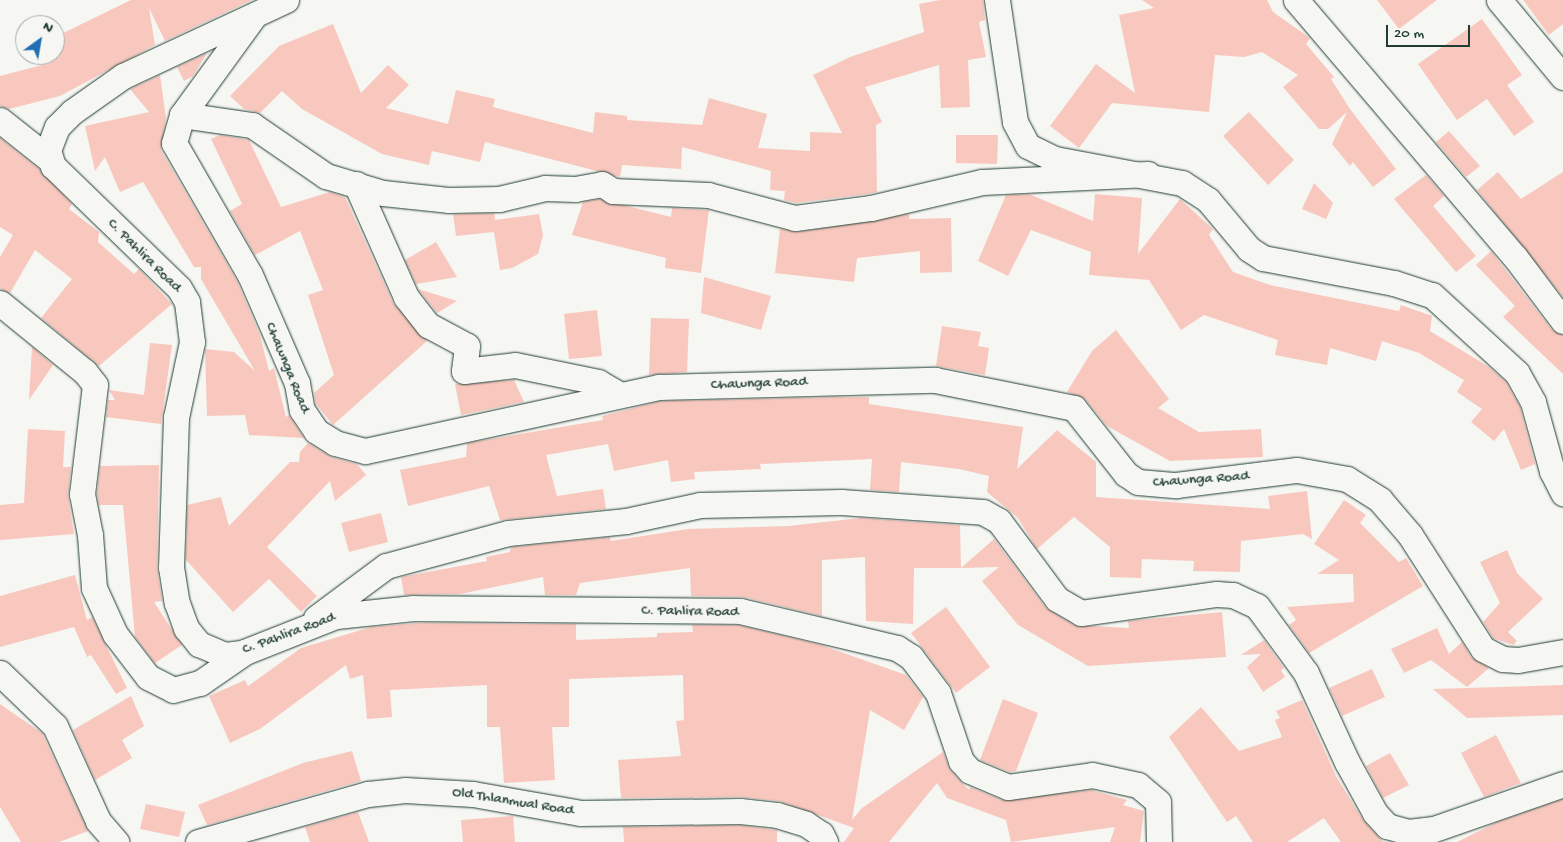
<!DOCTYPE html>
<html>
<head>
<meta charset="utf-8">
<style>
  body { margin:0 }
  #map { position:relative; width:1563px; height:842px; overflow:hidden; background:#f6f6f2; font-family:"Gochi Hand",sans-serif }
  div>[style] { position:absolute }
  .building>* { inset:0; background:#f8c8bf }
  .roads { filter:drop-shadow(0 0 1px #1f3d34) drop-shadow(0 0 1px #1f3d34) }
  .minor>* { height:25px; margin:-12.5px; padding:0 12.5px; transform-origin:12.5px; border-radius:12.5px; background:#f6f6f2 }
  span { translate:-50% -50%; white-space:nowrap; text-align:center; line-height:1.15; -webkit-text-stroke:4px #f6f6f2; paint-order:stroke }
  .street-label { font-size:15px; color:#1f3d34 }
  .north { position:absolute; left:15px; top:15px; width:50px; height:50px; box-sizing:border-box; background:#f6f6f2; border:1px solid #a0aca6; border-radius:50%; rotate:32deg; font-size:14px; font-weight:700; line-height:20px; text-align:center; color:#1f3d34 }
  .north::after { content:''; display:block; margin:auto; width:18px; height:22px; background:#1f6fb2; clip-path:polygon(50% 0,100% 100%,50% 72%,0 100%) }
  .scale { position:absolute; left:1386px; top:25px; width:84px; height:22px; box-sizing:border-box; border:2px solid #1f3d34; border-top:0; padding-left:6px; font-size:15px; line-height:18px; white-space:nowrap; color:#1f3d34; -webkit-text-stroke:4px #f6f6f2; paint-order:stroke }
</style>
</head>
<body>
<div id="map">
  <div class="building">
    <div style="clip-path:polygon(131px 0,252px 0,165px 41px,149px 8px,155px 45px,60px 96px,9px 109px,0 106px,0 76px,42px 65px,37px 55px,55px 55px,55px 37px)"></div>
    <div style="clip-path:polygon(940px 0,983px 0,985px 20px,979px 22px,986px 57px,968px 60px,970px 107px,941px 108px,939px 65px,865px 87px,882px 122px,876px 125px,877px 192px,868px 194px,796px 203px,784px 200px,785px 191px,770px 190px,771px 171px,682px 147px,681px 169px,622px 165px,620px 177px,485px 142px,480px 162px,432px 151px,429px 165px,382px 154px,302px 109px,282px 91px,260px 113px,244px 109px,230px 96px,279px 46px,333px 24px,361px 93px,388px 65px,409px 85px,386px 108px,448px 124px,456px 90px,495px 99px,493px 107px,593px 133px,595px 112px,627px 116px,627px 120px,702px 125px,709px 98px,767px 114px,758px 148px,810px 151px,810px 132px,842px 133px,813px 75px,850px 57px,924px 32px,919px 4px)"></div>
    <div style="clip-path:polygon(1142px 0,1267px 0,1273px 12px,1310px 38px,1306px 44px,1334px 77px,1331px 79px,1350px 109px,1396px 169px,1373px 187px,1353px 162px,1350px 166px,1332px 144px,1347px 112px,1328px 129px,1319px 129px,1283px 87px,1298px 75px,1262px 52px,1244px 57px,1215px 55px,1209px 112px,1112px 103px,1079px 148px,1050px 126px,1096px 64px,1135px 93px,1119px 15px,1154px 8px)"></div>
    <div style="clip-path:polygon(1377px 0,1437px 0,1399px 29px)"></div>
    <div style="clip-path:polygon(1523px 0,1563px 0,1563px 24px,1549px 35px)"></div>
    <div style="clip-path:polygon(1482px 19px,1522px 75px,1507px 85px,1534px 122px,1514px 136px,1487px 99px,1457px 120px,1418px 64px)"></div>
    <div style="clip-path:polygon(207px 53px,193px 76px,184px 81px,177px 67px)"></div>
    <div style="clip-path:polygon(160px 75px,166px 118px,161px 150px,237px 281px,260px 335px,269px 371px,274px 368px,286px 417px,289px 415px,304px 438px,249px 435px,245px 415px,207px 416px,205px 349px,234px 352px,255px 371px,201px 279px,201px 267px,194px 267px,143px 182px,120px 192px,105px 157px,95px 171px,85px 126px,149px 112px,130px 89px)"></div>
    <div style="clip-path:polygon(1249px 112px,1294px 160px,1268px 185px,1223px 136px)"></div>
    <div style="clip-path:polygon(1449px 131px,1480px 166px,1466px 177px,1436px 142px)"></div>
    <div style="clip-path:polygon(220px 135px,249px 140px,281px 207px,330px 192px,345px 197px,393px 303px,427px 341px,333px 425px,316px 404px,314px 393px,334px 375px,308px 295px,323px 290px,300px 231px,255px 255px,230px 211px,242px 204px,211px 139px)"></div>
    <div style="clip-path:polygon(956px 135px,998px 135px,997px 164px,956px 163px)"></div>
    <div style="clip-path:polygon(0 138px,39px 169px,72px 204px,69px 209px,99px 232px,98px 242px,134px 274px,139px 269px,172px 304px,99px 366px,41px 318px,72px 279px,35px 250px,10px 293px,0 289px,0 257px,13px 235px,0 227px)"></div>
    <div style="clip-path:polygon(1498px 172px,1521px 199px,1563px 172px,1563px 297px,1477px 190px)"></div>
    <div style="clip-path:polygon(1426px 175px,1444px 196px,1433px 206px,1476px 256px,1456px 272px,1394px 199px)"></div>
    <div style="clip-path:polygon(1314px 183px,1333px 203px,1326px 219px,1302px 209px)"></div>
    <div style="clip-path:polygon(1029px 194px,1093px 221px,1095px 194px,1142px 198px,1138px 254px,1180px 199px,1213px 229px,1209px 235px,1233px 272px,1270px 285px,1399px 311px,1401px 305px,1432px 316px,1430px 331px,1489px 367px,1506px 382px,1520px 407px,1535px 464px,1521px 470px,1504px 429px,1494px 441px,1471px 422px,1482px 409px,1457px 392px,1464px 380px,1419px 353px,1382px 341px,1376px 361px,1330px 348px,1327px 365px,1275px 355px,1278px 340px,1204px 315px,1181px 330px,1149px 280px,1089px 275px,1091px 252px,1031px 230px,1008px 276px,978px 261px,1006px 195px)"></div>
    <div style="clip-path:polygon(599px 199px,671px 217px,672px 208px,709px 210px,701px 273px,665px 268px,666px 258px,572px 235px,583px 202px)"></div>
    <div style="clip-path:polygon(494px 213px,495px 220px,539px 214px,543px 235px,538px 254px,512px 268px,500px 270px,494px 232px,456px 236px,453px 214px)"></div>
    <div style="clip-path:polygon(909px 214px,909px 219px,951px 218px,952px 272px,920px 273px,920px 251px,857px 258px,854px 282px,775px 273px,780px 229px,797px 232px)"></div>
    <div style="clip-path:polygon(436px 242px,457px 277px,416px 284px,405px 260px)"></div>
    <div style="clip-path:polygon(1491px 251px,1552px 330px,1563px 335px,1563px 374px,1503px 317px,1515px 306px,1476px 265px)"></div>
    <div style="clip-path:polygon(704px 277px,771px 296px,761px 330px,701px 313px)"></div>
    <div style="clip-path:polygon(418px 289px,457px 301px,437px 313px)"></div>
    <div style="clip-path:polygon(597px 310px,602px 356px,569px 359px,564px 314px)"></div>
    <div style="clip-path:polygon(651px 318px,689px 319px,687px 372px,649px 375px)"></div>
    <div style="clip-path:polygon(942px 326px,981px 332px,978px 346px,989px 348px,985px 375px,936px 366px)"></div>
    <div style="clip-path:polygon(1116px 330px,1169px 399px,1158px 408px,1199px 432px,1261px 429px,1263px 457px,1170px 461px,1107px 426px,1085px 399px,1067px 392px,1092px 351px)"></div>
    <div style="clip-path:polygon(150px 343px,172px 345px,161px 424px,106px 417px,108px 400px,115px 400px,109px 390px,144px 395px)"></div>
    <div style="clip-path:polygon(32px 347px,53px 365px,29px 400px)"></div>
    <div style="clip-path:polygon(514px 380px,524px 402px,461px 415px,455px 384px)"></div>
    <div style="clip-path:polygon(837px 397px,869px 397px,869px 404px,1023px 427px,1017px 469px,1057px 430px,1096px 462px,1096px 497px,1270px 509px,1268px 496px,1307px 491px,1312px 539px,1303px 534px,1241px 541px,1240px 572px,1193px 571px,1194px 561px,1142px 559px,1141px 578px,1110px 577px,1110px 547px,1074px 517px,1037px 549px,1018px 518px,987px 492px,989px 476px,959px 469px,901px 462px,899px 492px,870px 490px,872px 459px,760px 464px,761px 469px,694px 472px,695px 479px,671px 482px,668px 460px,614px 471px,608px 444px,546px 455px,557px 496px,603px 489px,606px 509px,500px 520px,489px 486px,408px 506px,400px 470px,466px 457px,467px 443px,603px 420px,602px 416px,661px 401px)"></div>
    <div style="clip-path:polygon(28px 429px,65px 431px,63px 467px,71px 467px,68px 496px,74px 534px,0 540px,0 505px,24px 503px)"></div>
    <div style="clip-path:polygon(308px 443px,331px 457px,357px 464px,366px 475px,335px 501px,330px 481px,267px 547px,317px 596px,301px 612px,269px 579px,233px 612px,186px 560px,187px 505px,221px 497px,229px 526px,290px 462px,299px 462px,300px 452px)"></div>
    <div style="clip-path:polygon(159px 465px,157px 567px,162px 601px,154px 602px,182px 645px,155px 663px,135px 637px,123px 505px,99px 505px,97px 493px,100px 466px)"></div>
    <div style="clip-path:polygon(1344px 500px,1366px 515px,1360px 523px,1399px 562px,1406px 558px,1423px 586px,1309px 653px,1289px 625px,1296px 620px,1287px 607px,1354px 602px,1353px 574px,1317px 574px,1339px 560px,1314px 544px)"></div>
    <div style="clip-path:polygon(381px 513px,388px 542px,349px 552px,341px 523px)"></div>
    <div style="clip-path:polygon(860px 518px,960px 525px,961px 568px,914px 568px,913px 624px,866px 621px,865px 557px,822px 560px,822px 616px,743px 597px,691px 596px,690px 568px,580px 583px,576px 595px,545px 595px,543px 577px,460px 594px,404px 595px,401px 577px,487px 561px,486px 557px,510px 552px,511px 547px,610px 537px,611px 541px,688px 529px,789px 526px)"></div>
    <div style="clip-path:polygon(994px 539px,1046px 608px,1074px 625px,1129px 628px,1128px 621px,1222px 612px,1226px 657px,1088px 666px,1018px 625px,982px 581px,999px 567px,961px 568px)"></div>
    <div style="clip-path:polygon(1507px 550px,1517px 573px,1543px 599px,1508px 632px,1517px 641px,1513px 645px,1493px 638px,1483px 622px,1500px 603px,1480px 562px)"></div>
    <div style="clip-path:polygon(75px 575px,87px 620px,92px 617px,127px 688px,116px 694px,91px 655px,87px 657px,74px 627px,0 647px,0 596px)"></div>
    <div style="clip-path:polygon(946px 607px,990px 667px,956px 693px,911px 633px)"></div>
    <div style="clip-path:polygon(418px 623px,576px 624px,576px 640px,657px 637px,657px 633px,693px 632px,692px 625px,738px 625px,821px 645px,906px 675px,923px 697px,904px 730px,870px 710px,852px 820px,862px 808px,943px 752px,950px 770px,969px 790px,970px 787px,1002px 800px,1091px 790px,1127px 800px,1123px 805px,1144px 811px,1140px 842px,1110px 842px,1115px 827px,1011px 842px,1006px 820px,947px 798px,937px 783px,889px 842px,844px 842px,854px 828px,779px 801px,740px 797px,621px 798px,618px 760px,681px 756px,676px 721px,684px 720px,683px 675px,569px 679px,569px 727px,552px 727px,555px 780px,504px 783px,500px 727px,487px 727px,487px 685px,390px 690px,392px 717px,367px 719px,363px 675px,350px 679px,346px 665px,260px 729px,230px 743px,209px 696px,245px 680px,248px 686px,301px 648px,371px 627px)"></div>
    <div style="clip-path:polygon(1437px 628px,1449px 654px,1462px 642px,1471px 657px,1489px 668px,1467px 687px,1431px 660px,1404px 673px,1391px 649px)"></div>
    <div style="clip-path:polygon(1264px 640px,1284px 668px,1281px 670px,1285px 677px,1263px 692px,1247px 667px,1261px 654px,1241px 655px)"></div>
    <div style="clip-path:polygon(1372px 669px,1385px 697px,1342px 716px,1329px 688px)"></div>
    <div style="clip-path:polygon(1563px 685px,1563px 715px,1467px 718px,1433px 689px)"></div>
    <div style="clip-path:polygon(131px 696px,144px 726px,122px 740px,132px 758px,95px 780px,73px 730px)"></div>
    <div style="clip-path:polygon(1003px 699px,1038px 713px,1016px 771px,1010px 772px,980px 760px)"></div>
    <div style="clip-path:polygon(1302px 700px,1336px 776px,1363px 820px,1383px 842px,1341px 842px,1324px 818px,1287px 842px,1253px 842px,1236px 816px,1227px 822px,1169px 737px,1201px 707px,1239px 751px,1282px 737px,1275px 720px,1280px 718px,1276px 711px)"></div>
    <div style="clip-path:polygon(0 704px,42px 733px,88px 831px,59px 842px,21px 842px,0 807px)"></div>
    <div style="clip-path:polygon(1496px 735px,1521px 783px,1484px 797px,1461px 753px)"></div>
    <div style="clip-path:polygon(352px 751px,361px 781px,207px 825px,198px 805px,303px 763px)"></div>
    <div style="clip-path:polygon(1390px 753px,1409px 785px,1383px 798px,1366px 766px)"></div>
    <div style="clip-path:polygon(1563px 799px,1563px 842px,1457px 842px,1497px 822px)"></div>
    <div style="clip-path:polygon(146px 804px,185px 812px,179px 837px,140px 829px)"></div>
    <div style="clip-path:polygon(358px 812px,369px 842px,310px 842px,305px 827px)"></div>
    <div style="clip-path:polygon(513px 816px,515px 842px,463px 842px,461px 820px)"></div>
    <div style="clip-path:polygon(739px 825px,777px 830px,777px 842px,624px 842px,623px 827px)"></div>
  </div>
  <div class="roads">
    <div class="minor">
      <div style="left:286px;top:0;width:180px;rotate:155deg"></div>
      <div style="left:123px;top:76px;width:62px;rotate:144.8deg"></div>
      <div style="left:72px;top:112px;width:21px;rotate:135deg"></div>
      <div style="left:57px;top:127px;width:25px;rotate:111deg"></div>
      <div style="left:48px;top:150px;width:17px;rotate:73deg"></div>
      <div style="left:53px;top:166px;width:175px;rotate:44.1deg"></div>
      <div style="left:179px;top:288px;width:16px;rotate:60deg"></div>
      <div style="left:187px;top:302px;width:40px;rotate:82.9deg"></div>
      <div style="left:192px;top:342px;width:77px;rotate:102deg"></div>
      <div style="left:176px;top:417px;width:150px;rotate:91.9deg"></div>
      <div style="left:171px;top:567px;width:36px;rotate:81deg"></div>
      <div style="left:177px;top:603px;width:27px;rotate:70deg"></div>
      <div style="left:186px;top:628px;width:21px;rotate:51deg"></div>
      <div style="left:199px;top:644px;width:28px;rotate:23deg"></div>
      <div style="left:225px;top:655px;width:17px;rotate:-7deg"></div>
      <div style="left:242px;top:653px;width:101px;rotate:-21.5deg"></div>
      <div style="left:336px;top:616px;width:78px;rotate:-5.9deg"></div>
      <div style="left:414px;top:608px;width:326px;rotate:0.5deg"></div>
      <div style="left:740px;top:611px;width:161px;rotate:13.3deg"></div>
      <div style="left:897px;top:648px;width:17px;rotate:33deg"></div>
      <div style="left:911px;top:657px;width:45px;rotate:53.1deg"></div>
      <div style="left:938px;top:693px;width:72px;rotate:71.3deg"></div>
      <div style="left:961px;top:761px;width:13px;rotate:48deg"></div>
      <div style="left:970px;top:771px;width:41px;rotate:22.8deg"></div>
      <div style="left:1008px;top:787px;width:85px;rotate:-8.1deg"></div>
      <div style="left:1092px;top:775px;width:47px;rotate:12.3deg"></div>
      <div style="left:1138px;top:785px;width:26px;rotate:40deg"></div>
      <div style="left:1158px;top:802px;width:40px;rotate:88.6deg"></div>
      <div style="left:997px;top:0;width:123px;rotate:81.6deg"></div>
      <div style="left:1015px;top:122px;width:27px;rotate:62deg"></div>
      <div style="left:1028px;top:146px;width:30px;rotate:26deg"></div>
      <div style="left:1055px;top:159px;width:129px;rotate:10.7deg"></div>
      <div style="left:1182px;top:183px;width:31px;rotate:33deg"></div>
      <div style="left:1208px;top:200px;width:64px;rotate:50.1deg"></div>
      <div style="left:1249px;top:249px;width:17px;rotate:33deg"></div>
      <div style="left:1263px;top:258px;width:133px;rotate:10.8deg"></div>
      <div style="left:1394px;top:283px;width:40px;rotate:18deg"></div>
      <div style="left:1432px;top:295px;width:115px;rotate:42.5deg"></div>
      <div style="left:1517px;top:373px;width:33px;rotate:61deg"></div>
      <div style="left:1533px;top:402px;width:72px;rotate:74.6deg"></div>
      <div style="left:1552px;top:471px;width:25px;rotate:63deg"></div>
      <div style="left:1296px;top:0;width:338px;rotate:49.6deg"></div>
      <div style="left:1515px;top:257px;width:80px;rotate:53.1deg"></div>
      <div style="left:1499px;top:0;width:100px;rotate:50.3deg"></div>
      <div style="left:254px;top:16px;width:122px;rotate:126deg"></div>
      <div style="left:182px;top:115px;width:29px;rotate:106deg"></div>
      <div style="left:174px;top:143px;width:152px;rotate:60.1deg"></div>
      <div style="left:250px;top:275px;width:118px;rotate:66.5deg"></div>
      <div style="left:297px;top:383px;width:27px;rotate:80deg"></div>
      <div style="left:302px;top:410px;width:25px;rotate:56deg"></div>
      <div style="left:316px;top:431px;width:22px;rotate:32deg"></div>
      <div style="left:335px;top:443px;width:31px;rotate:15deg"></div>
      <div style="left:365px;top:451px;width:301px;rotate:-12.3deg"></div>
      <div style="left:659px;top:387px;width:276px;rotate:-1.5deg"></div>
      <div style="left:935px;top:380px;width:142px;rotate:11.4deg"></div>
      <div style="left:1074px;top:408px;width:84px;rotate:51.8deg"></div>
      <div style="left:1126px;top:474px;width:14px;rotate:34deg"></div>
      <div style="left:1138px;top:482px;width:38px;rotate:5deg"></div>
      <div style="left:1176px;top:485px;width:122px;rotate:-7.1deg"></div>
      <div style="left:1297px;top:470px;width:51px;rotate:10.2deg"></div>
      <div style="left:1347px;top:479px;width:39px;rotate:32deg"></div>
      <div style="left:1380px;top:500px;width:46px;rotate:49.4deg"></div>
      <div style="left:1410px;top:535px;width:135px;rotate:57.4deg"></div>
      <div style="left:1483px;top:649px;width:22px;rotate:27deg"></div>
      <div style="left:1503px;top:659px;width:15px;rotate:4deg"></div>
      <div style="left:1518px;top:660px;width:46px;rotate:-10.1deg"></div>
      <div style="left:182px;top:115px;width:71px;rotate:8.1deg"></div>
      <div style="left:252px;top:125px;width:90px;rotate:34.6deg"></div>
      <div style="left:326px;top:176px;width:59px;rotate:16.6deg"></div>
      <div style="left:383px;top:193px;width:65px;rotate:6.1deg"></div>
      <div style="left:448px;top:200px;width:51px;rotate:-1.1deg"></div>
      <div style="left:499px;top:199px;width:47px;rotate:-13.4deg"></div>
      <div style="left:545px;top:188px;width:30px;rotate:2deg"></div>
      <div style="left:575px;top:189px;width:27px;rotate:-10deg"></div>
      <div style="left:602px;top:184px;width:13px;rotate:32deg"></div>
      <div style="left:613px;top:191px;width:95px;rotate:2.4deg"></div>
      <div style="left:708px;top:195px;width:90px;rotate:14.8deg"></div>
      <div style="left:795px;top:218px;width:77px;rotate:-7.5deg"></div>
      <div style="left:871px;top:208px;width:114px;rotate:-13.2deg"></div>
      <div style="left:982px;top:182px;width:166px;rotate:-2.8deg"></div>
      <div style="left:0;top:120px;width:61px;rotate:38.4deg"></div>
      <div style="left:356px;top:184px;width:124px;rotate:66.1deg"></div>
      <div style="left:406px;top:297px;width:36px;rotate:52deg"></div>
      <div style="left:428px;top:325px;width:44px;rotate:28.3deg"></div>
      <div style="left:467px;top:346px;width:25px;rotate:97deg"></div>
      <div style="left:464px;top:371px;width:51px;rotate:-6.7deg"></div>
      <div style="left:515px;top:365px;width:85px;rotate:11.6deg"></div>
      <div style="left:598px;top:382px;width:24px;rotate:30deg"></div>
      <div style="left:0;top:303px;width:109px;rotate:39.1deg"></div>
      <div style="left:85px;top:372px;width:16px;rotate:52deg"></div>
      <div style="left:95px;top:385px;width:110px;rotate:96.8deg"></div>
      <div style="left:82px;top:494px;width:42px;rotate:79deg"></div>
      <div style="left:90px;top:535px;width:53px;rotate:85.7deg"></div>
      <div style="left:94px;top:588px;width:51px;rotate:65.5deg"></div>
      <div style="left:115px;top:634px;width:54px;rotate:52.5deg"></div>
      <div style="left:148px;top:677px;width:28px;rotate:27deg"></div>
      <div style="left:173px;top:690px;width:28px;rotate:-15deg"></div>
      <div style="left:200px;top:683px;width:55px;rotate:-34.6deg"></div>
      <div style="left:316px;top:618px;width:87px;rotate:-36.6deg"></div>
      <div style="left:386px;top:566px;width:126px;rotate:-15.1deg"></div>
      <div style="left:508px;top:533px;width:119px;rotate:-5.8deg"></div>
      <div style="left:626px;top:521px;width:76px;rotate:-12.2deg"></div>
      <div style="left:700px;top:505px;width:141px;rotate:-1.2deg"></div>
      <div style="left:841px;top:502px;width:142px;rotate:4deg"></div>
      <div style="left:983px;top:512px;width:18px;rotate:29deg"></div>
      <div style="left:999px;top:521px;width:97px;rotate:53.4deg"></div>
      <div style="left:1057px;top:599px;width:28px;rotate:30deg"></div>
      <div style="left:1081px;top:613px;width:137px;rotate:-8deg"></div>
      <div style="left:1217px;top:594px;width:16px;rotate:4deg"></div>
      <div style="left:1233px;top:595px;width:26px;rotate:25deg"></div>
      <div style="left:1257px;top:606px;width:83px;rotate:53.8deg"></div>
      <div style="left:1306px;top:673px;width:98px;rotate:65.3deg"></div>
      <div style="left:1347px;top:762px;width:58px;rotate:61.2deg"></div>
      <div style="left:1375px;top:813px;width:18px;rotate:47deg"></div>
      <div style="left:1387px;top:826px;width:22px;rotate:16deg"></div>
      <div style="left:1408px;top:832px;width:26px;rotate:-7deg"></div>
      <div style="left:1434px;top:829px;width:137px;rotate:-19.2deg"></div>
      <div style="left:0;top:673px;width:76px;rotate:43.9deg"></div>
      <div style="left:55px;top:726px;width:104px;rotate:65.6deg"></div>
      <div style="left:98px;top:821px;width:28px;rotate:49deg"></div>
      <div style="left:198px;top:842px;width:177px;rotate:-15.8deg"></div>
      <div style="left:368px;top:794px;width:37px;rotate:-6deg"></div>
      <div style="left:405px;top:790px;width:68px;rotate:3.4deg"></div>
      <div style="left:473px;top:794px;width:110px;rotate:10deg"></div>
      <div style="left:581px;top:813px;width:159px;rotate:-0.7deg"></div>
      <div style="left:740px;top:811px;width:37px;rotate:6deg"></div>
      <div style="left:777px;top:815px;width:30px;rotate:17deg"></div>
      <div style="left:806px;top:824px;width:18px;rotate:34deg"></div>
      <div style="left:821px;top:834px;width:9px;rotate:63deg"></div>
    </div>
  </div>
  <div class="street-label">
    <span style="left:144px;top:256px;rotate:45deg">C. Pahlira Road</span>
    <span style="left:287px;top:368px;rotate:68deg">Chawnga Road</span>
    <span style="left:759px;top:384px;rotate:-2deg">Chawnga Road</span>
    <span style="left:1201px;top:480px;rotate:-4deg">Chawnga Road</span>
    <span style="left:690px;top:612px;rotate:1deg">C. Pahlira Road</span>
    <span style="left:289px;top:634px;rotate:-20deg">C. Pahlira Road</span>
    <span style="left:513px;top:802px;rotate:9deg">Old Thlanmual Road</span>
  </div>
  <div class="north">N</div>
  <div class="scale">20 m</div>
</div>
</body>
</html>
